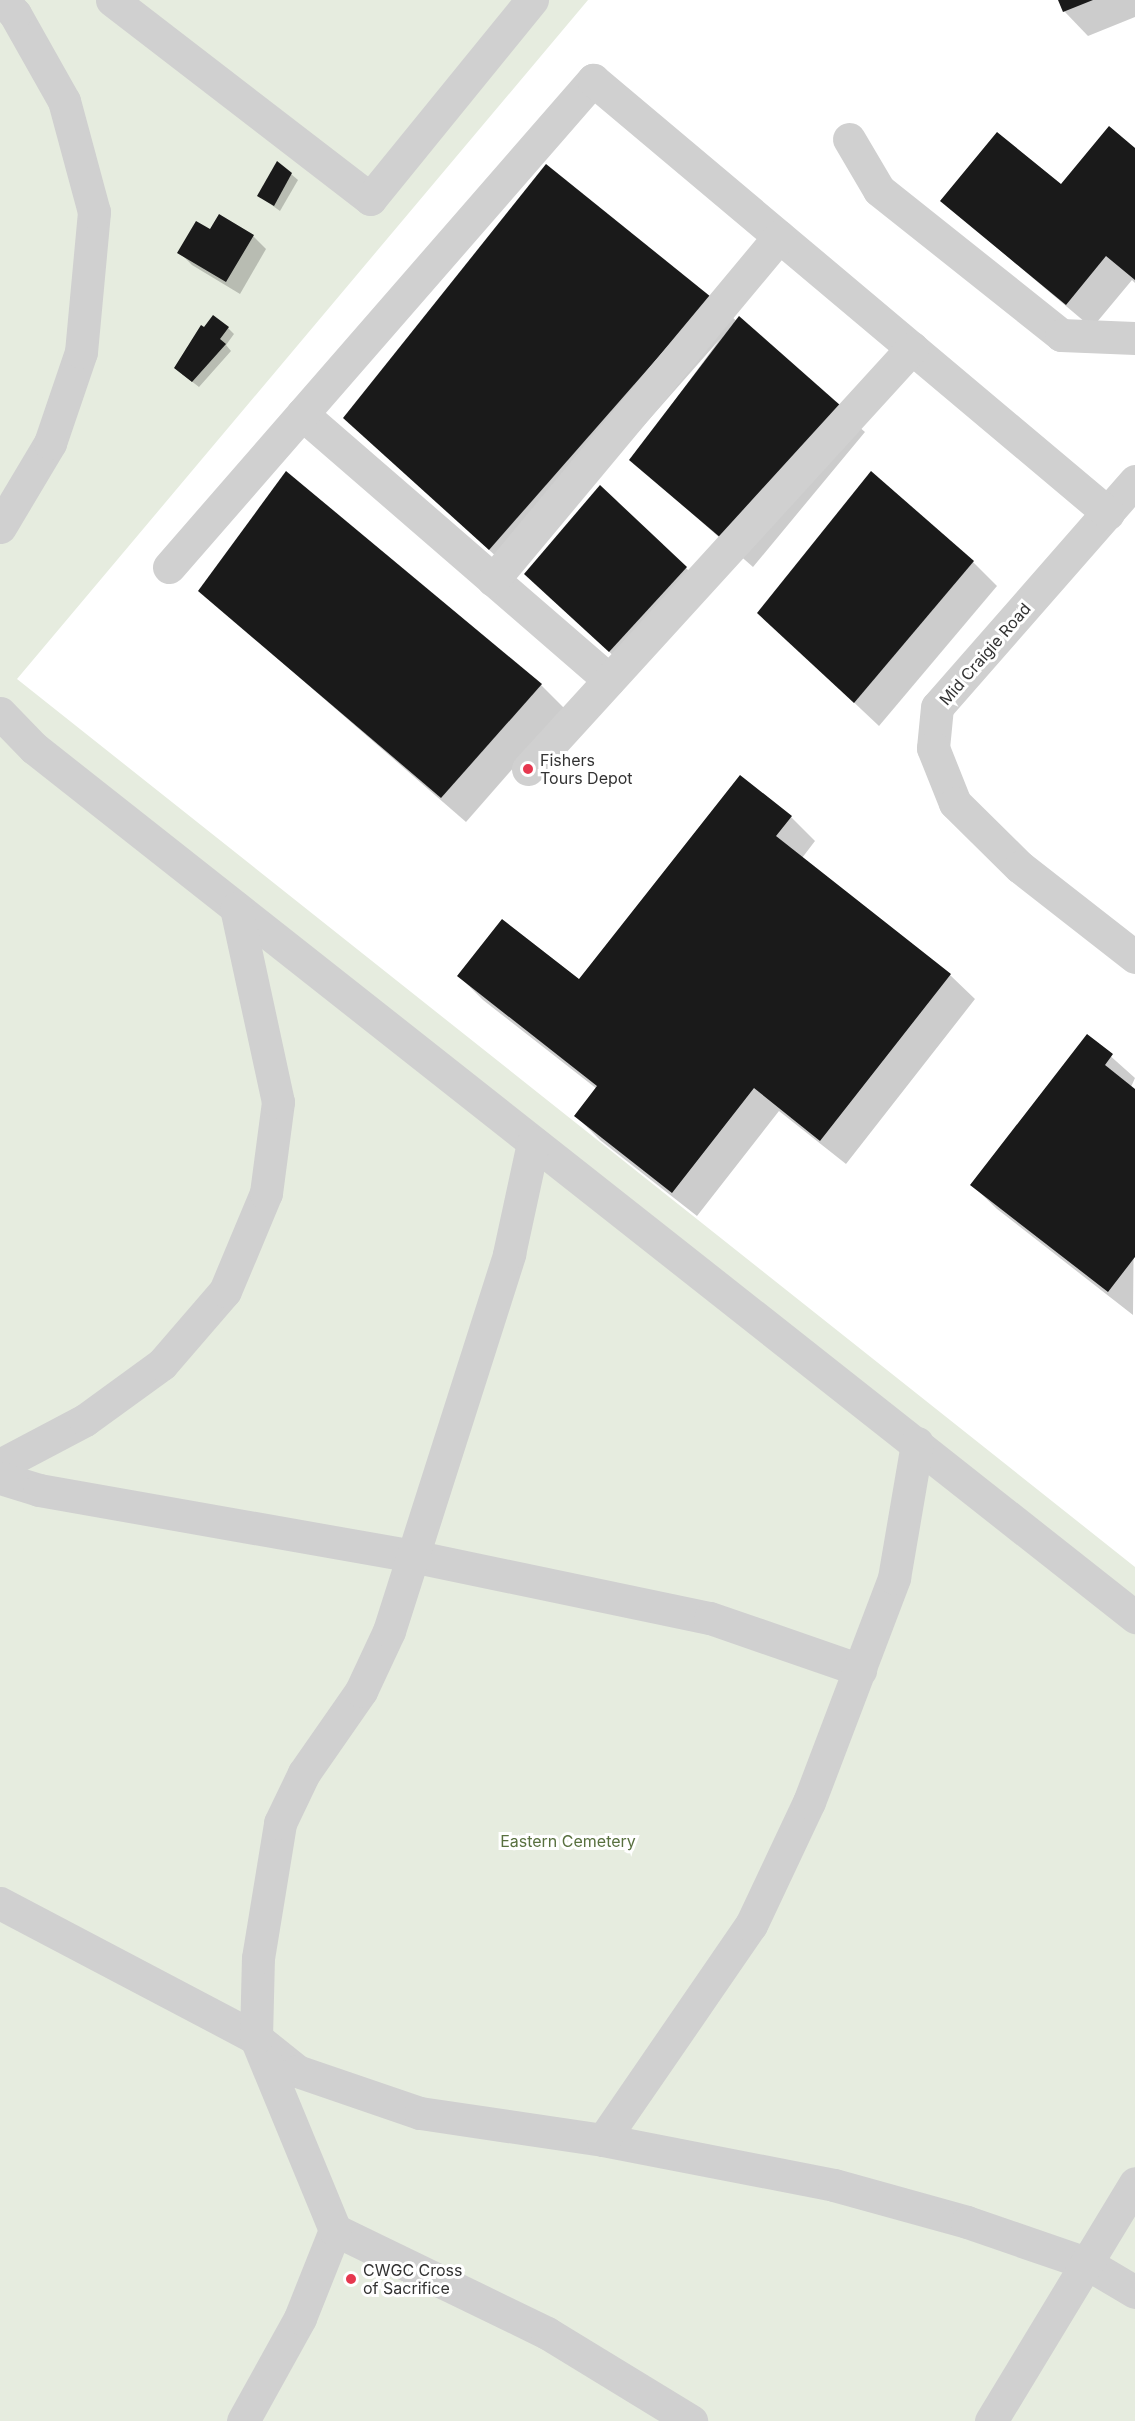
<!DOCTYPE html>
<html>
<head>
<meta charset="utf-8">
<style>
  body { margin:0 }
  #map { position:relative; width:1135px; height:2421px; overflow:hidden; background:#fff; font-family:Inter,sans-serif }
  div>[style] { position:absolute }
  .green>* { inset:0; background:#e6ecdf }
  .shadow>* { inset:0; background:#0003 }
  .building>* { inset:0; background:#1a1a1a }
  .minor>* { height:33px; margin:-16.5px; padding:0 16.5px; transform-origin:16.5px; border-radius:16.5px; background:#d0d0d0 }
  .dots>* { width:16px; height:16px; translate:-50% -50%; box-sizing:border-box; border:3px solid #fff; border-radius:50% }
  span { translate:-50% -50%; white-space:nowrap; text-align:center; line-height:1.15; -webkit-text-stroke:6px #fff; paint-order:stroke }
  .street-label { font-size:16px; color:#333 }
  .poi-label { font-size:16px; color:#333 }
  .left { translate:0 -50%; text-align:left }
  .park-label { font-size:16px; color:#58703f }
</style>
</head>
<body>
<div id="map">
  <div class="green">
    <div style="clip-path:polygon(0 0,588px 0,17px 679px,1135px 1567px,1135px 2421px,0 2421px)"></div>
  </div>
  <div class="shadow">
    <div style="clip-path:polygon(1059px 0,1135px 0,1135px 17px,1088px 36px,1064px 11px)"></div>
    <div style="clip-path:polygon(1135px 150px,1135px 283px,1132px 280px,1092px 328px,942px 201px,1061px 186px)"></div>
    <div style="clip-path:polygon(291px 174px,298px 180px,280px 211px,259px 196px)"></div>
    <div style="clip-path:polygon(211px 231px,253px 236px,266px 249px,240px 294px,192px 265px,179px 252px)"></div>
    <div style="clip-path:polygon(710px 298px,865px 432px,753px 567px,631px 460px,720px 339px,514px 573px,346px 418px)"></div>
    <div style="clip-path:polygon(228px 328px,234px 334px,226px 345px,231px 351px,199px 387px,182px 374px)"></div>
    <div style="clip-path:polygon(973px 562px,997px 586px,879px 726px,759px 613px)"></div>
    <div style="clip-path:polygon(686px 568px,705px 587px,629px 670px,545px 593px)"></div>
    <div style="clip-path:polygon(200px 591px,541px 685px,565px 709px,466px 822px)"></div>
    <div style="clip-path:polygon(791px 817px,815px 841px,802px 858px,950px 975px,975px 999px,846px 1164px,779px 1111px,697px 1216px,600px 1140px,576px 1116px,597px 1089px,483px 1000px,459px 976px,579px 981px)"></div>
    <div style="clip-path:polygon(1088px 1036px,1135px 1078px,1131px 1087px,1135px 1091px,1133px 1315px,997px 1209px,972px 1185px)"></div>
  </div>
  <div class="building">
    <div style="clip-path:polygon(1058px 0,1093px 0,1063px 12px)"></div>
    <div style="clip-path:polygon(1109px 126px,1135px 148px,1135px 280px,1106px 256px,1066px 305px,940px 201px,997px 132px,1061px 184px)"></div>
    <div style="clip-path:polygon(277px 161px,292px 173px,274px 206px,257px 196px)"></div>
    <div style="clip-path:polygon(546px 164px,711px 297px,489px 550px,343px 418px)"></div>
    <div style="clip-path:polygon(219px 214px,254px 235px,226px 282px,177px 253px,196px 221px,210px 229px)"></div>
    <div style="clip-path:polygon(213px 315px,229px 327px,220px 339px,226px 344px,192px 382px,174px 368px,201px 325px,204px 327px)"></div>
    <div style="clip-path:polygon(739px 316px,841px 406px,728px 544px,629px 460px)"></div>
    <div style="clip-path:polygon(286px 471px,542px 684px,441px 798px,198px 591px)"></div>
    <div style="clip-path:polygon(871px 471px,974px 561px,854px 703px,757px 613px)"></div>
    <div style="clip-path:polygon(600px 485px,687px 567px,609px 652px,524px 574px)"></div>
    <div style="clip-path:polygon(740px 775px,792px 816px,776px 836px,951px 974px,820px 1141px,754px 1088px,672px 1193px,574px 1116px,597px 1086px,457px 976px,502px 919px,579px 979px)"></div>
    <div style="clip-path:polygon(1087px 1034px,1113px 1054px,1105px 1065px,1135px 1089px,1135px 1257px,1108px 1292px,970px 1185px)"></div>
  </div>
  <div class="minor">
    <div style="left:112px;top:0;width:326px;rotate:37.6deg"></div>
    <div style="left:370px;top:199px;width:257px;rotate:-50.9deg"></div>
    <div style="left:849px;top:139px;width:59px;rotate:59.5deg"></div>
    <div style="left:879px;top:190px;width:233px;rotate:38.5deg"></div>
    <div style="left:1061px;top:335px;width:74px;rotate:2.3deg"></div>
    <div style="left:302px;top:414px;width:406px;rotate:40.9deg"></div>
    <div style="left:1135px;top:481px;width:300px;rotate:131.2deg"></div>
    <div style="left:937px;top:707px;width:41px;rotate:95.6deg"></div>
    <div style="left:933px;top:748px;width:59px;rotate:68.2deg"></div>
    <div style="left:955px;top:803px;width:91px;rotate:44.6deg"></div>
    <div style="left:1020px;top:867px;width:146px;rotate:38deg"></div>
    <div style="left:0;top:527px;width:98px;rotate:-59.2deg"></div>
    <div style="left:50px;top:443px;width:96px;rotate:-71.2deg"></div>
    <div style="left:81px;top:352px;width:141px;rotate:-84.7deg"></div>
    <div style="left:94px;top:212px;width:115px;rotate:-105.1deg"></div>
    <div style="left:64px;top:101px;width:100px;rotate:-119.4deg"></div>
    <div style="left:15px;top:14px;width:19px;rotate:-133deg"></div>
    <div style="left:169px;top:567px;width:646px;rotate:-48.96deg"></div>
    <div style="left:593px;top:80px;width:673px;rotate:40.06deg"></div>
    <div style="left:493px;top:580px;width:447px;rotate:-50.2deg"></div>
    <div style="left:0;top:713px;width:49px;rotate:45.8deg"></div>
    <div style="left:34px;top:748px;width:1403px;rotate:38.28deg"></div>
    <div style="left:528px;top:769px;width:570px;rotate:-47.63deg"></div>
    <div style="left:0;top:1465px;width:96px;rotate:-27.9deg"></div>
    <div style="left:85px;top:1420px;width:95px;rotate:-36deg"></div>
    <div style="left:162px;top:1364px;width:96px;rotate:-49.2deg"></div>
    <div style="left:225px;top:1291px;width:106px;rotate:-67.3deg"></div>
    <div style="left:266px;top:1193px;width:92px;rotate:-82.5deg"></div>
    <div style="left:278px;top:1102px;width:198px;rotate:-102.2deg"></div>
    <div style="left:0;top:1478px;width:41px;rotate:17.1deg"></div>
    <div style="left:39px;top:1490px;width:379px;rotate:10deg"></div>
    <div style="left:412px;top:1556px;width:304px;rotate:11.8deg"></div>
    <div style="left:710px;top:1618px;width:159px;rotate:19.1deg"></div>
    <div style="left:0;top:1903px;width:289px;rotate:27.8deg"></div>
    <div style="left:256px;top:2038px;width:53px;rotate:38.8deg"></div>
    <div style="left:297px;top:2071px;width:130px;rotate:18.9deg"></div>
    <div style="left:420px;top:2113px;width:185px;rotate:8.4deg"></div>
    <div style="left:603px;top:2140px;width:235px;rotate:11deg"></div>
    <div style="left:834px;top:2185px;width:138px;rotate:15.5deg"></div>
    <div style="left:967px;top:2222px;width:126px;rotate:19deg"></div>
    <div style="left:1086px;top:2263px;width:57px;rotate:30.6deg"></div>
    <div style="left:603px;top:2140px;width:261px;rotate:-55.5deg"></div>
    <div style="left:751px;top:1925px;width:136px;rotate:-64.8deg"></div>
    <div style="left:809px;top:1802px;width:240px;rotate:-69.2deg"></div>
    <div style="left:894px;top:1578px;width:137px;rotate:-80.3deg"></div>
    <div style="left:335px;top:2230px;width:236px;rotate:25.9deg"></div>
    <div style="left:547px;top:2333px;width:169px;rotate:31.4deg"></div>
    <div style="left:243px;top:2421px;width:118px;rotate:-61deg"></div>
    <div style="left:300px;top:2318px;width:95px;rotate:-68.3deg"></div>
    <div style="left:335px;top:2230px;width:208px;rotate:-112.4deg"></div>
    <div style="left:256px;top:2038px;width:80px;rotate:-88.6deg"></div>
    <div style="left:258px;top:1958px;width:137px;rotate:-80.7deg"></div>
    <div style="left:280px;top:1823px;width:55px;rotate:-64.4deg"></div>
    <div style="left:304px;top:1773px;width:100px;rotate:-55.2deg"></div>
    <div style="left:361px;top:1691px;width:66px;rotate:-65deg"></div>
    <div style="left:389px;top:1631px;width:396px;rotate:-72.3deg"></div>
    <div style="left:509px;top:1254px;width:114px;rotate:-77.8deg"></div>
    <div style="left:991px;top:2421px;width:278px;rotate:-58.8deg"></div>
  </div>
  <div class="dots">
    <div style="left:528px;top:769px;background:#e6384f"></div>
    <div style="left:351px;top:2279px;background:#e6384f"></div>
  </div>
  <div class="street-label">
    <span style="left:985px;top:654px;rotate:-49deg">Mid Craigie Road</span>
  </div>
  <div class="poi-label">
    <span class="left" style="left:540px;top:769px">Fishers<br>Tours Depot</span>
    <span class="left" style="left:363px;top:2279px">CWGC Cross<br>of Sacrifice</span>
  </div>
  <div class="park-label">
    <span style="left:568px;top:1841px">Eastern Cemetery</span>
  </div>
</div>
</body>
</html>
